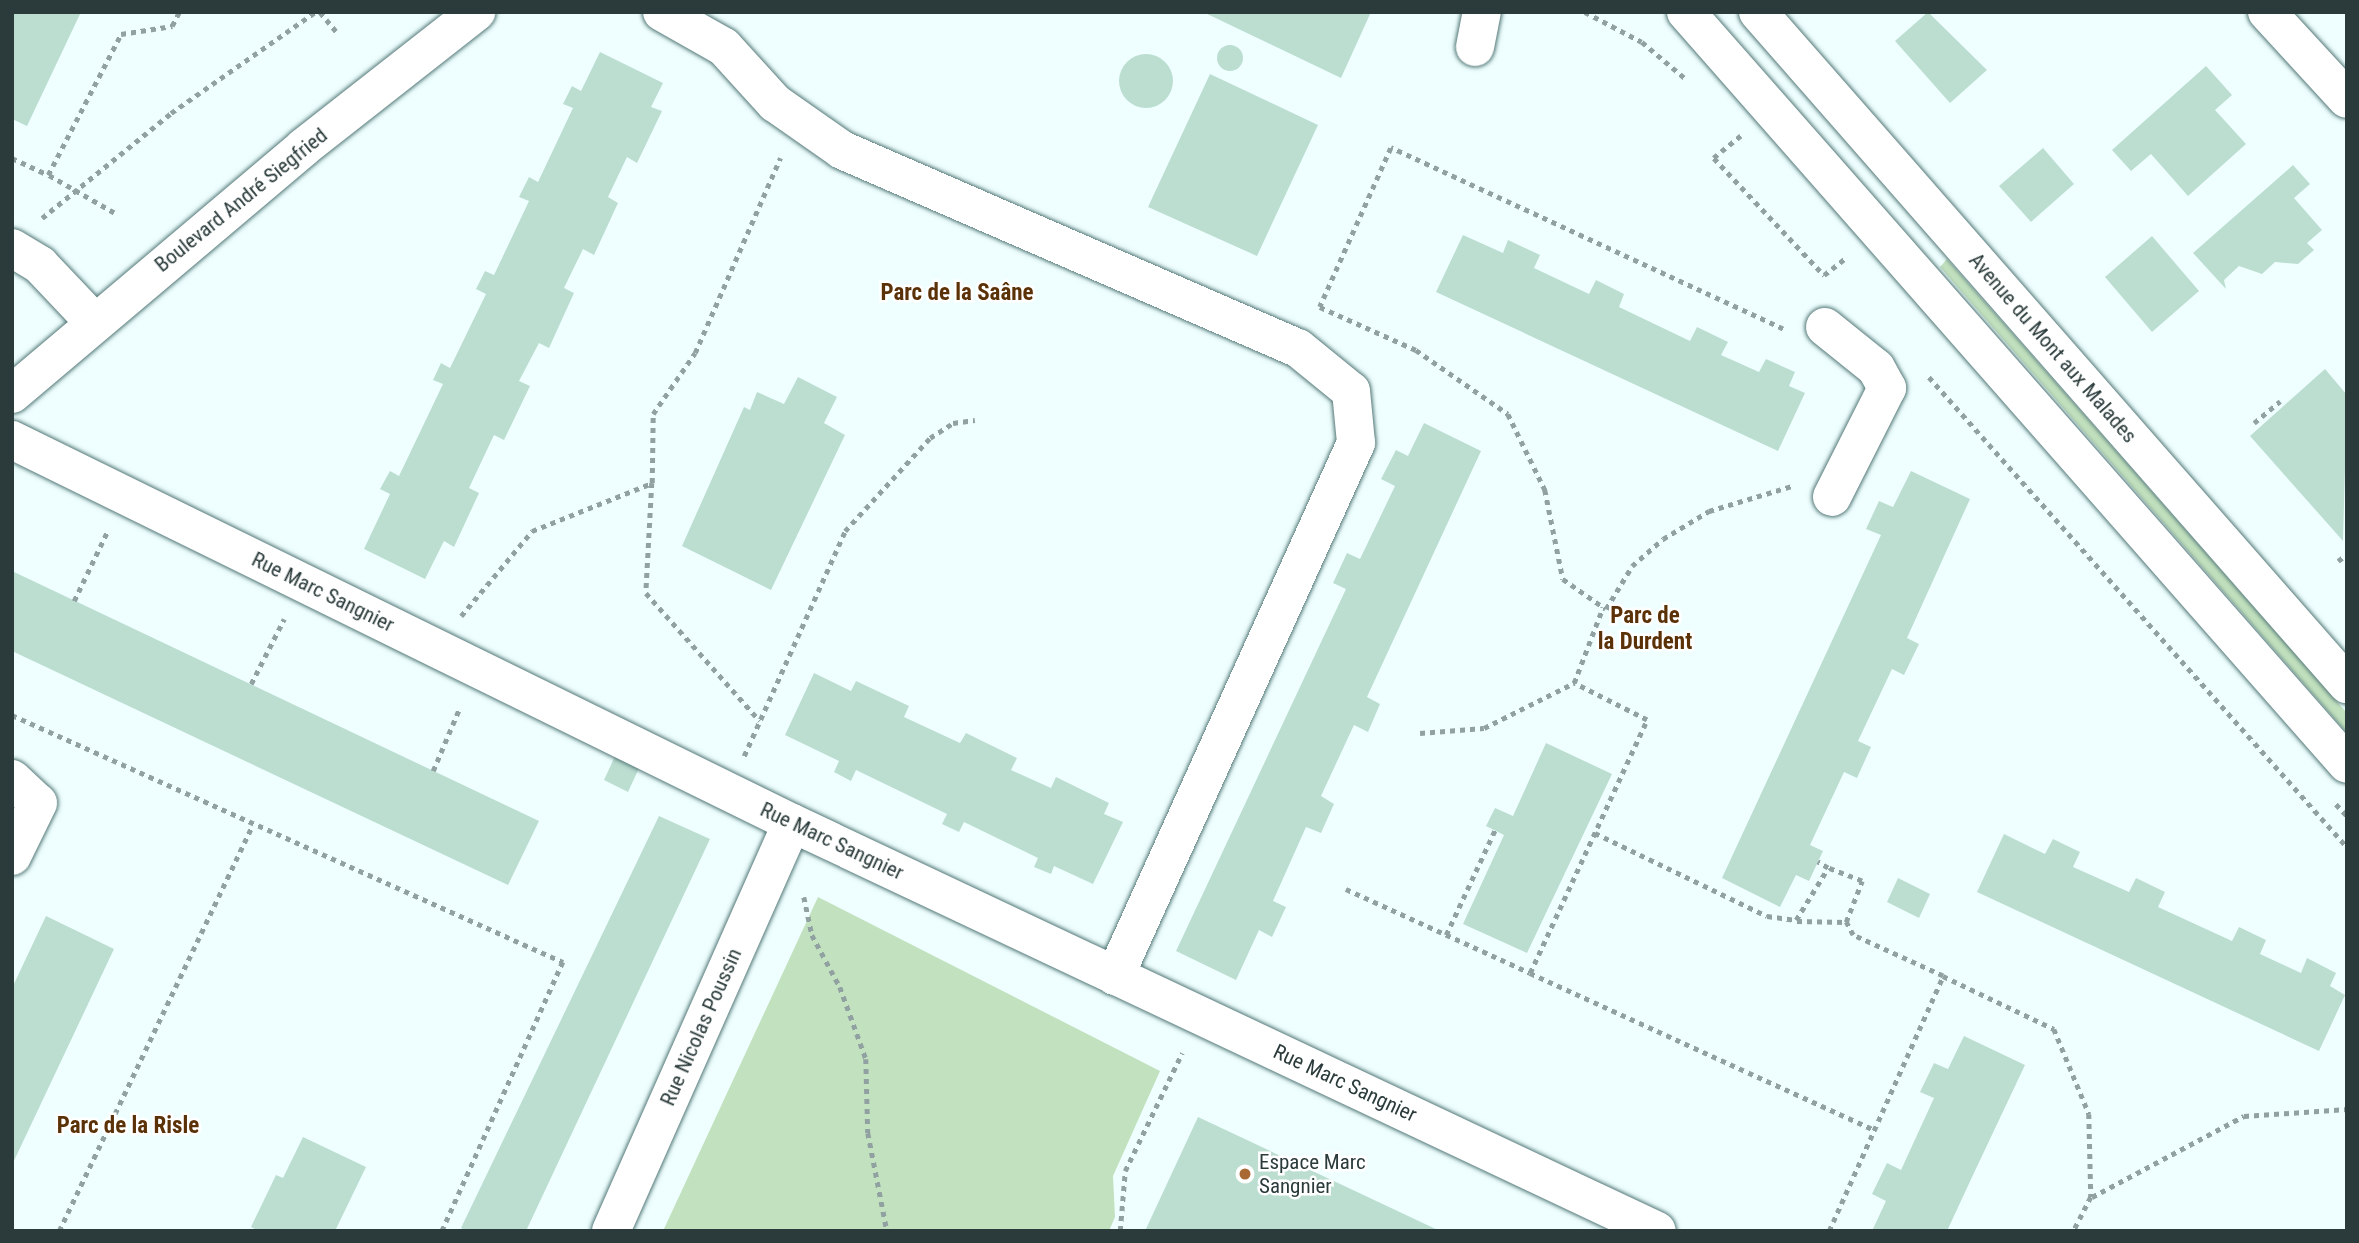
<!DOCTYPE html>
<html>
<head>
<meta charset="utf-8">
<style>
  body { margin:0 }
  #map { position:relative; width:2359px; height:1243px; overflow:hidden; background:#efffff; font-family:"Roboto Condensed",sans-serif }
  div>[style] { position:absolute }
  .green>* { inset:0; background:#c2e1be }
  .building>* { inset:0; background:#bcded1 }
  .round { border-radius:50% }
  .path>* { height:4.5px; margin-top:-2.25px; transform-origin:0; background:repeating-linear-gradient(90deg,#91a1a1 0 5px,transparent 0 10px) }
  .roads { filter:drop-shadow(0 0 2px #547878) drop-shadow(0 0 2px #547878) }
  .minor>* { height:38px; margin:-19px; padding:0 19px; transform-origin:19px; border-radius:19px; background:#fff }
  .dots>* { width:19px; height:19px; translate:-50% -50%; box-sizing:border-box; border:4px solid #fff; border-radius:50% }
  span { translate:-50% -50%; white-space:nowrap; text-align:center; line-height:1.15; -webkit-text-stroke:5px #fff; paint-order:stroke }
  .street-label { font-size:21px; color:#2b3b3b }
  .poi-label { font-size:21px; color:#2b3b3b }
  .left { translate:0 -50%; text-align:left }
  .neighbourhood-label { font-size:23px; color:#5b3107; font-weight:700 }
  .frame { position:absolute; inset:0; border:14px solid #2b3b3b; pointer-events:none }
</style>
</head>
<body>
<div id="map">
  <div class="green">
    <div style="clip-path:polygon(1947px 259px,2347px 713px,2347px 733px,1940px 267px)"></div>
    <div style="clip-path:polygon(818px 897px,1160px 1071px,1113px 1176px,1115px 1217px,1109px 1231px,663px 1231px)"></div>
  </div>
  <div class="building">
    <div style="clip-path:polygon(12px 12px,81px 12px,27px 126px,12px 119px)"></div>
    <div style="clip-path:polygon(1203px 12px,1371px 12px,1341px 78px)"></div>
    <div style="clip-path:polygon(1928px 12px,1987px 70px,1950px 103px,1895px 41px)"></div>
    <div class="round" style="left:1217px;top:45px;width:26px;height:26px"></div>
    <div style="clip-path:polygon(600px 52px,663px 83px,651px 107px,662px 111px,637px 163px,627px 157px,608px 197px,618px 203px,594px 255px,583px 249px,564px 288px,574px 293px,549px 348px,539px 343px,519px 381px,530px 386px,504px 440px,494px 435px,469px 488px,479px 493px,454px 547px,444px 541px,425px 579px,364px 549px,390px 494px,380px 489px,390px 471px,399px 476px,443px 384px,433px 380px,441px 363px,450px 368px,486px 294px,476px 289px,485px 271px,494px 275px,529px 201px,519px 197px,529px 177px,538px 182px,573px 108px,563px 104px,572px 86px,581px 91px)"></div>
    <div class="round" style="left:1119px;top:54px;width:54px;height:54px"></div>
    <div style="clip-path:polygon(2206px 66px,2232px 95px,2215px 110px,2246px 144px,2188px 196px,2151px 154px,2131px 171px,2112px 150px)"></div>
    <div style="clip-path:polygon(1210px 74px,1318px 125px,1257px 256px,1148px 207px)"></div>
    <div style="clip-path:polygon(2043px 148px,2074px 184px,2031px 222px,1999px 186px)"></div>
    <div style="clip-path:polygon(2293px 165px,2310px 184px,2294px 198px,2322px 230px,2307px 243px,2314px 250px,2298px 264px,2275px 262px,2262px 274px,2239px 266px,2224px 280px,2226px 289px,2193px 253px)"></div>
    <div style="clip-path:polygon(1463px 235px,1503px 253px,1508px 240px,1540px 255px,1534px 268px,1589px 294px,1596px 280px,1624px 294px,1619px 307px,1690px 341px,1697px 327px,1728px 342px,1721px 355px,1759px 372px,1766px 359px,1795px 372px,1789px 386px,1805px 393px,1778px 451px,1436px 292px)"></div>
    <div style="clip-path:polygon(2152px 236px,2199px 291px,2152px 332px,2105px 277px)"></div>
    <div style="clip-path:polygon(2325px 369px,2347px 395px,2343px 541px,2250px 436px)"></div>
    <div style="clip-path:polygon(798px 377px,837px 397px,824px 423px,845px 435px,771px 590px,682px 546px,744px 407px,750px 410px,757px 392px,784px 404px)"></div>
    <div style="clip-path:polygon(1424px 423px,1481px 451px,1367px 697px,1380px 704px,1368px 732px,1354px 725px,1321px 796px,1334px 804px,1321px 833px,1306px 827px,1273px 901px,1286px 907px,1272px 937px,1259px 930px,1236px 980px,1176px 951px,1346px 589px,1333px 583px,1347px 553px,1360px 559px,1395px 486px,1381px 479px,1396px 450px,1408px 456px)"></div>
    <div style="clip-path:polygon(1911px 471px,1970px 499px,1907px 638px,1919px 644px,1904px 675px,1892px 669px,1858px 741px,1871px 747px,1857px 778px,1844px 772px,1810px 845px,1823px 851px,1809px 881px,1796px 875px,1780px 907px,1722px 878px,1881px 535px,1866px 529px,1879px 501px,1893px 507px)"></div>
    <div style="clip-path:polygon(12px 571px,539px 821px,508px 885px,12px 651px)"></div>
    <div style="clip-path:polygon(814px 673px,851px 691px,856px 681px,909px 706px,904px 717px,960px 743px,966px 733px,1017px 758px,1011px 770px,1051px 788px,1056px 777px,1109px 803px,1104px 814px,1123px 822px,1093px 884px,1054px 866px,1051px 874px,1034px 867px,1038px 858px,964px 822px,959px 832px,942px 824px,947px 814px,856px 770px,851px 781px,834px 772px,839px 761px,785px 735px)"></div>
    <div style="clip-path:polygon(1546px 743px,1612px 774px,1527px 953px,1463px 924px,1504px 835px,1486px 826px,1495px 808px,1513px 816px)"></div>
    <div style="clip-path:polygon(616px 754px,640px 766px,628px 792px,604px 780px)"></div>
    <div style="clip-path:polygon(659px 816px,710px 839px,526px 1231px,466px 1231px,461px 1228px)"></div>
    <div style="clip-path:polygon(2004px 834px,2045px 854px,2053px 839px,2080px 852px,2073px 867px,2129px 892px,2136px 878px,2165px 892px,2158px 907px,2232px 941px,2239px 927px,2266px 940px,2260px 954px,2301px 973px,2307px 958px,2336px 973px,2330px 986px,2345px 995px,2319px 1051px,1977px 892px)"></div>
    <div style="clip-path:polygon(1898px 878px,1930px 894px,1919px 918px,1887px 902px)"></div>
    <div style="clip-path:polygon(46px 916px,114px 949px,12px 1165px,12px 988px)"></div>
    <div style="clip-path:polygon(1964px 1036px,2025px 1065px,1973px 1175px,1947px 1231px,1872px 1231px,1886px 1201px,1872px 1194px,1887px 1163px,1901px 1170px,1934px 1098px,1920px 1092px,1934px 1063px,1948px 1069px)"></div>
    <div style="clip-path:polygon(1198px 1117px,1440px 1231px,1145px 1231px)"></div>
    <div style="clip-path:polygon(303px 1137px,366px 1167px,335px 1231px,258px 1231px,251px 1227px,276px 1175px,283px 1178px)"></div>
  </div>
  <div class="path">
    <div style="left:320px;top:12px;width:26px;rotate:50deg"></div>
    <div style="left:1585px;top:12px;width:64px;rotate:27.8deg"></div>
    <div style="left:1642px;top:42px;width:57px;rotate:40.1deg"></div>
    <div style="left:1741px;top:136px;width:35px;rotate:141deg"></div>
    <div style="left:1714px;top:158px;width:161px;rotate:46.8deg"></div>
    <div style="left:1824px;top:275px;width:29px;rotate:-38deg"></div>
    <div style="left:12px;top:158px;width:40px;rotate:25deg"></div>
    <div style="left:114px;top:213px;width:76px;rotate:-150.1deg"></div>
    <div style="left:48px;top:175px;width:159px;rotate:-62.6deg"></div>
    <div style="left:121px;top:34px;width:52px;rotate:-8.9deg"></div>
    <div style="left:172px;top:26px;width:16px;rotate:-63deg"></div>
    <div style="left:42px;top:218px;width:166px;rotate:-39.1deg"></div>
    <div style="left:171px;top:113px;width:176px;rotate:-35deg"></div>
    <div style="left:1783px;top:329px;width:432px;rotate:-155.2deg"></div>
    <div style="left:1391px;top:148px;width:174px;rotate:114.1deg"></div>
    <div style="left:1320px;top:307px;width:105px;rotate:24.1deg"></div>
    <div style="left:1416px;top:350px;width:112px;rotate:34.8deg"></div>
    <div style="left:1508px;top:414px;width:85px;rotate:64deg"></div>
    <div style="left:1545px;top:490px;width:91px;rotate:78.6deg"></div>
    <div style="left:1563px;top:579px;width:52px;rotate:34.9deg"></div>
    <div style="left:1606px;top:609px;width:50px;rotate:-58.8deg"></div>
    <div style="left:1632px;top:566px;width:41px;rotate:-41.1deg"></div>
    <div style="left:1663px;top:539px;width:54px;rotate:-31.3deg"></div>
    <div style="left:1709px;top:511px;width:87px;rotate:-16.8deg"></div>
    <div style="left:1929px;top:377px;width:629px;rotate:48.35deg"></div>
    <div style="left:2254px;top:423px;width:34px;rotate:-40deg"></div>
    <div style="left:652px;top:483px;width:110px;rotate:93.1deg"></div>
    <div style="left:646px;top:593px;width:171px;rotate:48.3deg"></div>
    <div style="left:2338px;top:561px;width:11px;rotate:-38deg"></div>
    <div style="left:74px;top:601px;width:76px;rotate:-64.4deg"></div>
    <div style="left:461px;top:616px;width:111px;rotate:-50.1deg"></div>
    <div style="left:532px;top:531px;width:129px;rotate:-21.8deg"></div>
    <div style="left:652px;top:483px;width:69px;rotate:-89.2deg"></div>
    <div style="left:653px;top:414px;width:74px;rotate:-55.5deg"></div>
    <div style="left:695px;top:353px;width:213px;rotate:-66.4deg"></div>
    <div style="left:251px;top:684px;width:73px;rotate:-63.1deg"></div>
    <div style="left:12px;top:715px;width:604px;rotate:24.15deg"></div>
    <div style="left:563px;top:962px;width:295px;rotate:114.2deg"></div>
    <div style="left:1420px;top:733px;width:64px;rotate:-4.5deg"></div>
    <div style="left:1484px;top:728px;width:101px;rotate:-26.6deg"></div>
    <div style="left:1574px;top:683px;width:81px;rotate:-69.1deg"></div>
    <div style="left:744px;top:756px;width:247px;rotate:-65.8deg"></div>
    <div style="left:845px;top:531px;width:126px;rotate:-47.6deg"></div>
    <div style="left:930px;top:438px;width:27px;rotate:-33deg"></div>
    <div style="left:953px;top:423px;width:22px;rotate:-8deg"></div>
    <div style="left:433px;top:771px;width:69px;rotate:-67.1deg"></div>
    <div style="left:2336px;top:804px;width:16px;rotate:47deg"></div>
    <div style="left:1595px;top:833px;width:191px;rotate:25.8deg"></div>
    <div style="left:1767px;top:916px;width:29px;rotate:8deg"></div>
    <div style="left:1796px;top:920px;width:61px;rotate:-58.4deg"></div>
    <div style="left:1828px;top:868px;width:12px;rotate:-149deg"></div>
    <div style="left:1346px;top:889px;width:202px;rotate:24.5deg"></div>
    <div style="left:1530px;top:973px;width:279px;rotate:-65.2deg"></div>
    <div style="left:1647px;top:720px;width:82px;rotate:-153.1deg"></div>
    <div style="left:804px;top:897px;width:39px;rotate:78deg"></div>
    <div style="left:812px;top:935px;width:59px;rotate:61.7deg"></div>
    <div style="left:840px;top:987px;width:77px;rotate:70.1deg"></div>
    <div style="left:866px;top:1059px;width:74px;rotate:88.5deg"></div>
    <div style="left:868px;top:1133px;width:100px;rotate:79deg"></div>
    <div style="left:1797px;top:921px;width:49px;rotate:1.2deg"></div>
    <div style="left:1846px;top:922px;width:44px;rotate:-68.7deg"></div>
    <div style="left:1862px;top:881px;width:36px;rotate:-159deg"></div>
    <div style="left:1446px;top:935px;width:116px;rotate:-65deg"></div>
    <div style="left:1530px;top:973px;width:379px;rotate:24.5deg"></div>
    <div style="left:1943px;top:976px;width:123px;rotate:25.5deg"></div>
    <div style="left:2054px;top:1029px;width:92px;rotate:67.6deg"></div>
    <div style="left:2089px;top:1114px;width:83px;rotate:88.6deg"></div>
    <div style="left:2091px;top:1197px;width:38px;rotate:117deg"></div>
    <div style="left:2092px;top:1197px;width:172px;rotate:-28.1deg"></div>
    <div style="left:2244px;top:1116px;width:103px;rotate:-3.9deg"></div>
    <div style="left:59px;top:1231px;width:450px;rotate:-64.5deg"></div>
    <div style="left:1120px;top:1231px;width:60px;rotate:-85.2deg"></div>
    <div style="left:1125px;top:1171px;width:131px;rotate:-64.2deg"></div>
    <div style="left:1829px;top:1231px;width:279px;rotate:-65.9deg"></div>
    <div style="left:1943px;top:976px;width:99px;rotate:-155.5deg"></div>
    <div style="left:1853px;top:935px;width:15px;rotate:-118deg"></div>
  </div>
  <div class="roads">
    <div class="minor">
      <div style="left:662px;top:12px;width:71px;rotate:29.4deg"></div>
      <div style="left:724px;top:47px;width:76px;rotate:47.7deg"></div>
      <div style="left:775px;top:103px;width:82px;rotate:35deg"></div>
      <div style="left:842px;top:150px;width:497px;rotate:23.5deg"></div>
      <div style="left:1298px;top:348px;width:68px;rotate:39.1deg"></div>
      <div style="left:1351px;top:391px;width:52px;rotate:84.5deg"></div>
      <div style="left:1356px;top:443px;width:585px;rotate:114.33deg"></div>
      <div style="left:1686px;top:12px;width:1001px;rotate:48.68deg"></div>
      <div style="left:1758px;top:12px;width:894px;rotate:48.77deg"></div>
      <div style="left:2267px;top:12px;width:118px;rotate:47.4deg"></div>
      <div style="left:1475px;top:47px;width:36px;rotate:-79deg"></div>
      <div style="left:12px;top:248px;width:33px;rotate:31deg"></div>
      <div style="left:40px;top:265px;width:79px;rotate:46.5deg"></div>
      <div style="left:1825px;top:327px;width:65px;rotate:38.8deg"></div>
      <div style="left:1876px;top:368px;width:23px;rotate:61deg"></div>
      <div style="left:1887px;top:388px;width:122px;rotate:116.8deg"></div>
      <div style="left:12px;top:394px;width:382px;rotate:-40.2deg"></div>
      <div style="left:304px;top:147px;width:219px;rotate:-38.1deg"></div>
      <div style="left:12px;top:440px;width:869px;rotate:26.15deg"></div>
      <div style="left:792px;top:823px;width:956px;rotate:25.25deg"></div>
      <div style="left:12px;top:779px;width:35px;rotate:43deg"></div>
      <div style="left:38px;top:803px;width:59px;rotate:116.1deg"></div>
      <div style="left:611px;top:1231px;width:446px;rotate:-66.1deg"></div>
    </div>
  </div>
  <div class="dots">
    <div style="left:1245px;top:1174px;background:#a96932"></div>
  </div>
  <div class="street-label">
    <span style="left:241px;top:200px;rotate:-39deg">Boulevard André Siegfried</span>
    <span style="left:2053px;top:348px;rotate:49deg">Avenue du Mont aux Malades</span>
    <span style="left:323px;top:592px;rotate:26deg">Rue Marc Sangnier</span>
    <span style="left:832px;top:841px;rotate:25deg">Rue Marc Sangnier</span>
    <span style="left:701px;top:1027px;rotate:-66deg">Rue Nicolas Poussin</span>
    <span style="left:1345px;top:1083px;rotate:25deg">Rue Marc Sangnier</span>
  </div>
  <div class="poi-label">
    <span class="left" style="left:1259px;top:1174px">Espace Marc<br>Sangnier</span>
  </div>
  <div class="neighbourhood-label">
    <span style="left:957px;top:293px">Parc de la Saâne</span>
    <span style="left:1645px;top:629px">Parc de<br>la Durdent</span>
    <span style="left:128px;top:1126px">Parc de la Risle</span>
  </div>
  <div class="frame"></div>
</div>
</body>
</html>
